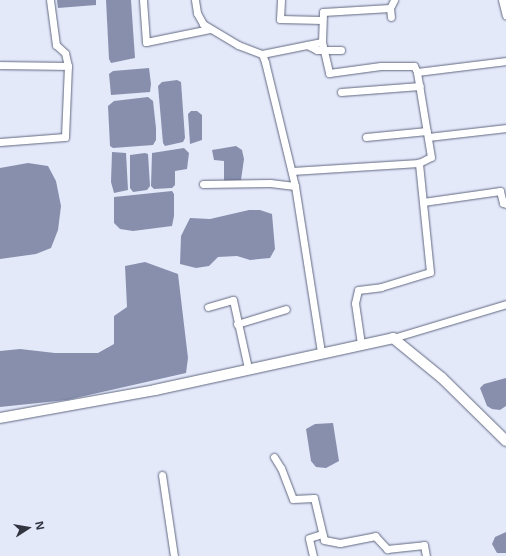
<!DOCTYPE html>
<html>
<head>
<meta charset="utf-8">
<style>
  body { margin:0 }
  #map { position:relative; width:506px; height:556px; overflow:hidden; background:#e4e9fa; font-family:"Open Sans",sans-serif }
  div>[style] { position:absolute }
  .water>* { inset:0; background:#878fad }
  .roads { filter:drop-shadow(0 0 1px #616880) drop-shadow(0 0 1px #616880) }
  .street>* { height:7px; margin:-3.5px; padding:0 3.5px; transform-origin:3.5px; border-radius:3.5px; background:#fff }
  .secondary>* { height:10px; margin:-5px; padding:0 5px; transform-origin:5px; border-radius:5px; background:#fff }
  span { translate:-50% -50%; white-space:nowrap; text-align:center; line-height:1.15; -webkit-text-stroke:3.5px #e4e9fa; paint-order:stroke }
  .north { position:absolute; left:8px; top:508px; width:40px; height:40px; -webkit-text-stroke:3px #e4e9fa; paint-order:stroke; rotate:78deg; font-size:11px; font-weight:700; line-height:16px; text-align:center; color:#323540 }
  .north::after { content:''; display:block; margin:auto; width:14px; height:18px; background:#323540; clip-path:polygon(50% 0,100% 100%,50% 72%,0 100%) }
</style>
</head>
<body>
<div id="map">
  <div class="water">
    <div style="clip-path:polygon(57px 0,96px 0,96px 5px,58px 8px)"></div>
    <div style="clip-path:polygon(106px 0,131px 0,135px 58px,111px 63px,109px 59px)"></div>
    <div style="clip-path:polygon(149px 68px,151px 84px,150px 92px,111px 95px,109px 74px,113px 71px)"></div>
    <div style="clip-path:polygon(177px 80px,181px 82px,185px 138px,183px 142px,165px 146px,163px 143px,158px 86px,162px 82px)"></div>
    <div style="clip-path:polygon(148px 97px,153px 101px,156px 128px,156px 140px,153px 145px,113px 148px,110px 146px,108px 106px,114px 101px)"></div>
    <div style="clip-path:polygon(191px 111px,197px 111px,202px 115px,202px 140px,190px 144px,188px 114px)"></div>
    <div style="clip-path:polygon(236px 146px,242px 150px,244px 159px,241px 180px,224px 182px,224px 161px,214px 160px,212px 150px)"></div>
    <div style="clip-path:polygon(184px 148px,189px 153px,187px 169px,175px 171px,175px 185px,172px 188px,154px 189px,151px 186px,152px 153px)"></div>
    <div style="clip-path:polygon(112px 152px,126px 153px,128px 190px,114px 193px,111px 182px)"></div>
    <div style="clip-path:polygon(145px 153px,148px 154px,150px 186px,147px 190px,133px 192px,130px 188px,130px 155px)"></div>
    <div style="clip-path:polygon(28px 163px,48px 166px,56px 181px,61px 206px,58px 230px,51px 248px,36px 254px,0 259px,0 168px)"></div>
    <div style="clip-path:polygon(172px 191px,174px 194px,174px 216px,172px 226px,133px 231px,120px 229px,114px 223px,114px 197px)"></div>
    <div style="clip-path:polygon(249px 210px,260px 210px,272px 214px,275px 249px,270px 258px,250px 260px,237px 256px,218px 257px,209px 266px,196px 268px,180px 264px,181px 236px,190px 218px,210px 219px)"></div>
    <div style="clip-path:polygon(145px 262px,178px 274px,188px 358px,186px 373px,67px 400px,0 407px,0 351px,20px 349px,55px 353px,98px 353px,114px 344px,114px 316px,127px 307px,125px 266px)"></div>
    <div style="clip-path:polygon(506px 378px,506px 406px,500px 410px,492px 409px,487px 406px,480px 388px,484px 384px)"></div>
    <div style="clip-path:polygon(333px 423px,339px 461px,326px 468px,316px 467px,311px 461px,306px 429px,315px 424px)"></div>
    <div style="clip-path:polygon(506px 532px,506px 553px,497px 553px,492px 544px,495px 537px)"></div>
  </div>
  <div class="roads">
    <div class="street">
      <div style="left:143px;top:0;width:42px;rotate:85.9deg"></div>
      <div style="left:146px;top:42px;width:65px;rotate:-11.5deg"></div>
      <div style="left:195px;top:0;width:13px;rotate:81deg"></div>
      <div style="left:197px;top:13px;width:13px;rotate:61deg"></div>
      <div style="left:203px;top:24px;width:41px;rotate:31deg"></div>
      <div style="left:238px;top:45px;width:26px;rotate:21deg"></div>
      <div style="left:262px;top:54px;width:9px;rotate:69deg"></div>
      <div style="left:265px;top:62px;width:128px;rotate:76.4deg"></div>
      <div style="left:295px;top:186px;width:168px;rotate:81.1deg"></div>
      <div style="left:281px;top:0;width:19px;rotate:93deg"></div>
      <div style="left:280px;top:19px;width:42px;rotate:1.4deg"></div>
      <div style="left:502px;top:0;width:16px;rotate:76deg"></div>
      <div style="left:390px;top:8px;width:9px;rotate:84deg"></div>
      <div style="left:322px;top:42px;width:32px;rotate:77deg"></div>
      <div style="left:329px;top:73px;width:52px;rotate:-7.7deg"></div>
      <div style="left:381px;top:66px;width:33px"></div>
      <div style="left:414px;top:66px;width:7px;rotate:63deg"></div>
      <div style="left:307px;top:45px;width:11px;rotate:27deg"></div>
      <div style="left:317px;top:50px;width:24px"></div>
      <div style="left:262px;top:54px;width:61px;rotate:-11.3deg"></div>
      <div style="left:322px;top:42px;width:30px;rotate:-88deg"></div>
      <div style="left:323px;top:12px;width:67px;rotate:-3.4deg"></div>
      <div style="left:390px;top:8px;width:9px;rotate:-63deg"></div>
      <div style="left:0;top:65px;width:68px;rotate:0.8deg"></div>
      <div style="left:341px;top:92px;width:79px;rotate:-4.3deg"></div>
      <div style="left:366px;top:137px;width:61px;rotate:-5.6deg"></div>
      <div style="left:428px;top:137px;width:79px;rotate:-6.6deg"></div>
      <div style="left:0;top:142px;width:65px;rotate:-4.4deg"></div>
      <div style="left:65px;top:137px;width:71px;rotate:-87.6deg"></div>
      <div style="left:68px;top:66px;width:13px;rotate:-103deg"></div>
      <div style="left:65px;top:53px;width:12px;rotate:-138deg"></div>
      <div style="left:56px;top:45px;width:45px;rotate:-97.6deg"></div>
      <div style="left:292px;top:171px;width:127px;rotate:-3.6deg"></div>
      <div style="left:419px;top:163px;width:13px;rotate:-27deg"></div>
      <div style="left:431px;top:157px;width:86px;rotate:-99.4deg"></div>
      <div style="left:417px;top:72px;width:90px;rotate:-7deg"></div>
      <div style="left:203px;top:184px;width:67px;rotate:-0.9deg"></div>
      <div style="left:270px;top:183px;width:25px;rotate:7deg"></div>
      <div style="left:423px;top:202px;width:78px;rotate:-8.1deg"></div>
      <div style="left:500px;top:191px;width:12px;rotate:76deg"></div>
      <div style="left:503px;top:203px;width:3px;rotate:18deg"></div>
      <div style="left:208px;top:307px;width:26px;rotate:-16deg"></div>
      <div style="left:233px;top:300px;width:70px;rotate:77.6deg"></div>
      <div style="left:237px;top:324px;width:51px;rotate:-17deg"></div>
      <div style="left:393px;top:338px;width:118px;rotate:-16.7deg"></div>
      <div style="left:361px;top:344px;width:41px;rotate:-98.3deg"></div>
      <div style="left:355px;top:303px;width:13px;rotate:-77deg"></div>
      <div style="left:358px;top:290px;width:23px;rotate:-7deg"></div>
      <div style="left:381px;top:287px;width:51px;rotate:-17deg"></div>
      <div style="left:430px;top:272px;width:110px;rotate:-95.8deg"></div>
      <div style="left:274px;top:457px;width:13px;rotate:58deg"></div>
      <div style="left:281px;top:468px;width:33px;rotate:69deg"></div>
      <div style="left:293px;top:499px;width:21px;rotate:-3deg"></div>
      <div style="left:314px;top:498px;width:43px;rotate:76.6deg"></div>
      <div style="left:324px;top:540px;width:16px;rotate:11deg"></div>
      <div style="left:340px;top:543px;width:36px;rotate:-11deg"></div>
      <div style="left:375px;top:536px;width:18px;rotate:47deg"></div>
      <div style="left:387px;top:549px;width:37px;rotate:-6deg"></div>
      <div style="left:424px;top:545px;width:11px;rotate:80deg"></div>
      <div style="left:162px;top:475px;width:82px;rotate:81.6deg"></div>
      <div style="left:313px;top:556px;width:18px;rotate:-103deg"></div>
      <div style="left:309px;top:538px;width:14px;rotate:-17deg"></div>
    </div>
    <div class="secondary">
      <div style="left:0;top:418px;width:158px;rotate:-10.2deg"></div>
      <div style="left:155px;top:390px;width:244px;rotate:-12.3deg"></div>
      <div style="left:393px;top:338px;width:63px;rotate:39.2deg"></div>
      <div style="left:442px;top:378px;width:90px;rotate:44.5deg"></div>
    </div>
  </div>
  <div class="north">N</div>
</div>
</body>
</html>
